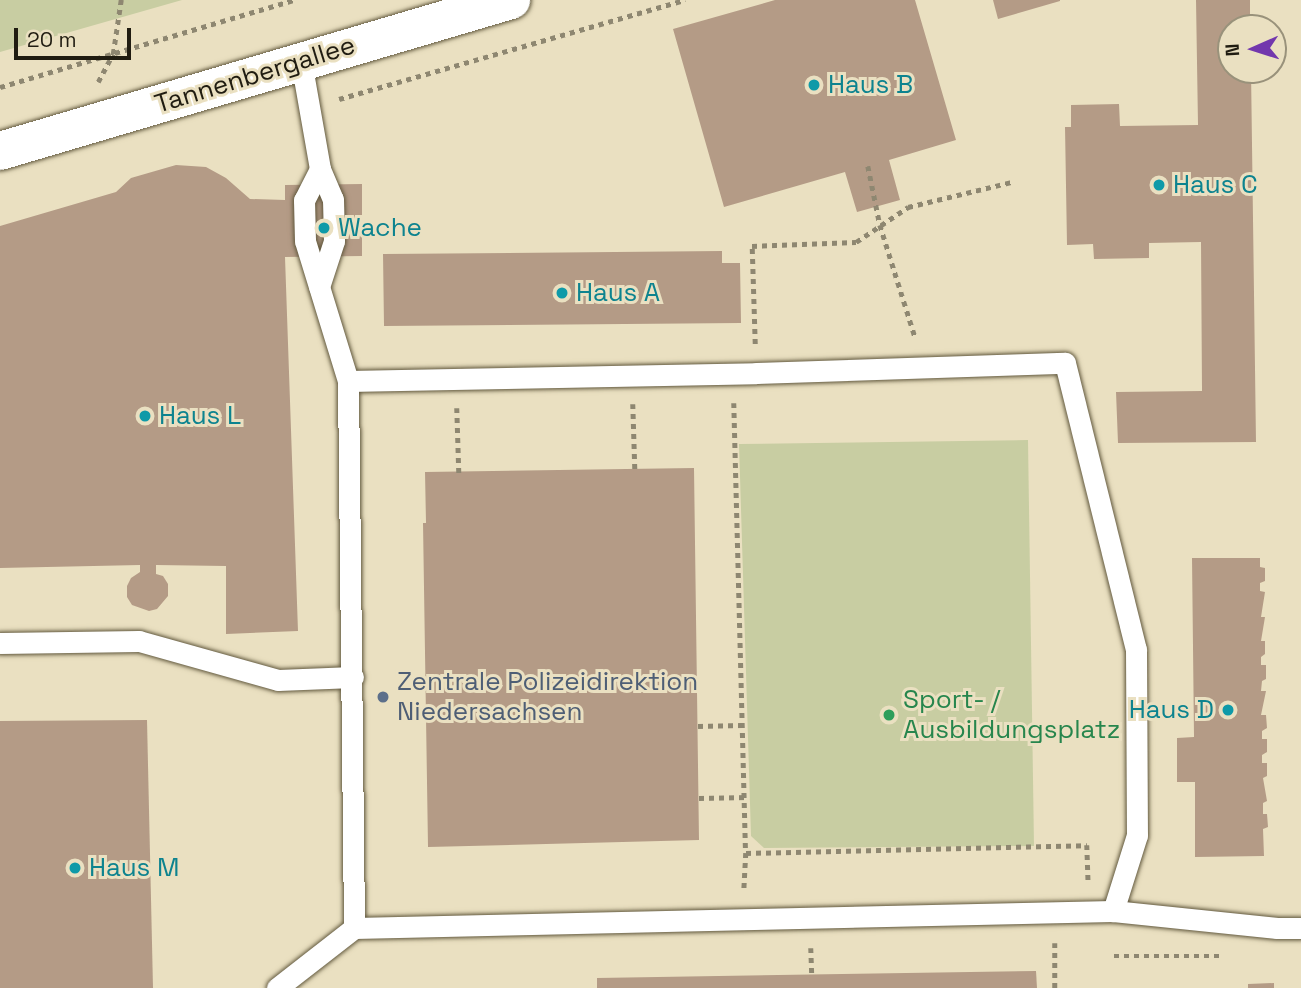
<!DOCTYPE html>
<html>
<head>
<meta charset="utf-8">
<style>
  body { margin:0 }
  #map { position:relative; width:1301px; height:988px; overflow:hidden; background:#eae0c1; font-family:"Space Grotesk",sans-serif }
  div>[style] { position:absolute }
  .green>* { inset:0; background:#c8cda2 }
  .building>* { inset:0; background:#b49b86 }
  .path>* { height:4.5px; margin-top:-2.25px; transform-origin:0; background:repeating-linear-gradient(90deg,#8e8771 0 5px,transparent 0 10px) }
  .roads { filter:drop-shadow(0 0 2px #62593e) drop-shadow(0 0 2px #62593e) }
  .service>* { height:21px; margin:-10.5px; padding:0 10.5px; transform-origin:10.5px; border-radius:10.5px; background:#fff }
  .minor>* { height:38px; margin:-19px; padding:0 19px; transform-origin:19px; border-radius:19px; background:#fff }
  .dots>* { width:19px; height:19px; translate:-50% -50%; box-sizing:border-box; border:4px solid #eae0c1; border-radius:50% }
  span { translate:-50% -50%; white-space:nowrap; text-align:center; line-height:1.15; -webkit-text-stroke:6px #eae0c1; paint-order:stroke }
  .street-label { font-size:26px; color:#201c11 }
  .culture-label { font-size:26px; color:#0d838f }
  .left { translate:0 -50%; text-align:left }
  .right { translate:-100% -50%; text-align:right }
  .service-label { font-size:26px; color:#4e5e75 }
  .leisure-label { font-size:26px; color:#27864d }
  .north { position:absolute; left:1217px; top:14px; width:70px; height:70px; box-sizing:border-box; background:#eae0c1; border:2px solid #99927b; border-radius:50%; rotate:267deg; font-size:19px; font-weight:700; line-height:28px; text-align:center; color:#201c11 }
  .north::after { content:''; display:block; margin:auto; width:24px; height:32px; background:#7237ad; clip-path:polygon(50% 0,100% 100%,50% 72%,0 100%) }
  .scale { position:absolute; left:14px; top:28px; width:117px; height:32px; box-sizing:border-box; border:4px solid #201c11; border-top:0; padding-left:9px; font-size:21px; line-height:24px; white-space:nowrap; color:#201c11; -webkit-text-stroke:5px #eae0c1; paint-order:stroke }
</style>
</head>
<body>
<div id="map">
  <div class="green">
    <div style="clip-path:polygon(0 0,182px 0,0 52px)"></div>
    <div style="clip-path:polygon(1028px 440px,1034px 846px,764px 848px,751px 836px,739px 444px)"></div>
  </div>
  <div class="building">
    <div style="clip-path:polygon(775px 0,915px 0,956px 140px,889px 160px,900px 200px,857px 212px,845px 172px,724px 207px,673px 29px)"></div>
    <div style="clip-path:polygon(993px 0,1060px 0,1060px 1px,998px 19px)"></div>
    <div style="clip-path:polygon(1196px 0,1250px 0,1250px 28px,1231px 28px,1231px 70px,1251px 70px,1256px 442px,1118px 443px,1116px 392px,1202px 391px,1201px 242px,1149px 243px,1149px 258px,1094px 259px,1093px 244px,1067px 245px,1065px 127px,1071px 127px,1071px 105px,1119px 104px,1120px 126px,1198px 125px)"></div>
    <div style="clip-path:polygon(176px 165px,206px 167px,226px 178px,250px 199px,285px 200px,285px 185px,362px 184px,362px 256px,285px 257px,298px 631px,226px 634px,226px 566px,156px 565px,156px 574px,163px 576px,168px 584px,168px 596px,157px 609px,149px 611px,132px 605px,127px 597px,127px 586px,131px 578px,140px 572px,140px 565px,0 568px,0 226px,116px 192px,131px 178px)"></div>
    <div style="clip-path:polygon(722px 251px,722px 263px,740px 263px,741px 323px,384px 326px,383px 254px)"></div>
    <div style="clip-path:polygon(694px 468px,699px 840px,428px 847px,423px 523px,426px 523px,425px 472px)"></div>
    <div style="clip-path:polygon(1192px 558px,1260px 558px,1260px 567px,1265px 568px,1265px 581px,1260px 583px,1260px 591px,1265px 592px,1261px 617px,1265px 617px,1261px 641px,1265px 641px,1265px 654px,1261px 657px,1261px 665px,1266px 665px,1266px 679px,1262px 681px,1261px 691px,1266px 691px,1261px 715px,1266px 715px,1267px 728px,1262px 731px,1262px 739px,1267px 739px,1267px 752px,1262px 755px,1262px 763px,1267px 763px,1267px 776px,1263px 778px,1267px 801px,1263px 803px,1263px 814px,1267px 814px,1268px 827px,1263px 829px,1264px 856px,1195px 857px,1195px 782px,1177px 782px,1177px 738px,1194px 737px)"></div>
    <div style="clip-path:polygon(147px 720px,153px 988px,0 988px,0 721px)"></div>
    <div style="clip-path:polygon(1036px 971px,1037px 988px,597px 988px,597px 978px)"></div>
    <div style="clip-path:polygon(1274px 983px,1274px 988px,1248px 988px,1248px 984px)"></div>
  </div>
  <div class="path">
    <div style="left:98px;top:82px;width:32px;rotate:-62deg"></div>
    <div style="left:113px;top:54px;width:55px;rotate:-81.6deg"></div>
    <div style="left:0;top:87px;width:306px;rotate:-16.5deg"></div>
    <div style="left:339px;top:99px;width:360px;rotate:-16deg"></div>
    <div style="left:868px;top:166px;width:60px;rotate:78.5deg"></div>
    <div style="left:880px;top:225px;width:117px;rotate:72.6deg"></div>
    <div style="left:755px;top:344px;width:98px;rotate:-91.8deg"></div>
    <div style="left:752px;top:246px;width:104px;rotate:-2.2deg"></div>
    <div style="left:856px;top:242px;width:63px;rotate:-33.9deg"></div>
    <div style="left:908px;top:207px;width:106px;rotate:-13.6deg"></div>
    <div style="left:734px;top:403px;width:450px;rotate:88.5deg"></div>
    <div style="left:746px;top:853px;width:38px;rotate:93deg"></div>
    <div style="left:633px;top:404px;width:65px;rotate:88.2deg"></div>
    <div style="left:457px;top:408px;width:65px;rotate:88.2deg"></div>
    <div style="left:698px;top:726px;width:44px;rotate:-1.3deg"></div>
    <div style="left:699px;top:798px;width:50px;rotate:-1.1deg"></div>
    <div style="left:746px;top:853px;width:341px;rotate:-1.3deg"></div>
    <div style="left:1087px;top:845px;width:36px;rotate:88deg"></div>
    <div style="left:1055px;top:943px;width:45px;rotate:90deg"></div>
    <div style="left:811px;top:948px;width:27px;rotate:88deg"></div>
    <div style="left:1114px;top:956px;width:107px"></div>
  </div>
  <div class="roads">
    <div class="service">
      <div style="left:301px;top:61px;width:110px;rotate:80deg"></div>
      <div style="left:320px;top:169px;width:33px;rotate:67deg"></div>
      <div style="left:333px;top:199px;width:42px;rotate:88.6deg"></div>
      <div style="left:334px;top:241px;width:48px;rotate:108.1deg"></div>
      <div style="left:320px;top:169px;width:35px;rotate:117deg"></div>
      <div style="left:304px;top:200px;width:41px;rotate:88.6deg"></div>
      <div style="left:305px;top:241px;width:146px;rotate:72.9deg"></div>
      <div style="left:348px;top:381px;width:547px;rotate:89.37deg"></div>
      <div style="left:354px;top:928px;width:759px;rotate:-1.28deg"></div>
      <div style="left:1113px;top:911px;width:165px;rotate:5.9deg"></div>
      <div style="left:1277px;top:928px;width:24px"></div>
      <div style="left:348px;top:381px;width:408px;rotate:-1.1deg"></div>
      <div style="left:756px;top:373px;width:309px;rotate:-1.9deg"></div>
      <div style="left:1065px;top:363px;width:295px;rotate:76.1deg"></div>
      <div style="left:1136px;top:649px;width:186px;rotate:89.7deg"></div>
      <div style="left:1137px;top:835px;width:80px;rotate:107.5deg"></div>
      <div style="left:0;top:643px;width:139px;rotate:-0.8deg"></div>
      <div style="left:139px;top:641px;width:144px;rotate:15.7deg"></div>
      <div style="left:278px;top:680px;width:75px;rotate:-2.3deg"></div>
      <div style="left:277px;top:988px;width:98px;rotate:-37.9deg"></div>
    </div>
    <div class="minor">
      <div style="left:0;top:151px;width:533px;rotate:-16.46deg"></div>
    </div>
  </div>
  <div class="dots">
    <div style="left:814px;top:85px;background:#0f9aa8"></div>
    <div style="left:1159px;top:185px;background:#0f9aa8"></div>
    <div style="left:324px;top:228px;background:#0f9aa8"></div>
    <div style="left:562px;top:293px;background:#0f9aa8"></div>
    <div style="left:145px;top:416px;background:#0f9aa8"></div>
    <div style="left:383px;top:697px;background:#5c6f8a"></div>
    <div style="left:1228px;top:710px;background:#0f9aa8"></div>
    <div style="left:889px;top:715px;background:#2e9e5b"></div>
    <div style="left:75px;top:868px;background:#0f9aa8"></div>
  </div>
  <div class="street-label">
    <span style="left:255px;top:75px;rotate:-17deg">Tannenbergallee</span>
  </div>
  <div class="culture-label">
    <span class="left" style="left:828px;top:85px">Haus B</span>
    <span class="left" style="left:1173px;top:185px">Haus C</span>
    <span class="left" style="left:338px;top:228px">Wache</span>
    <span class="left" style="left:576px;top:293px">Haus A</span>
    <span class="left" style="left:159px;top:416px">Haus L</span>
    <span class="right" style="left:1214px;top:710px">Haus D</span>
    <span class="left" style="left:89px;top:868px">Haus M</span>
  </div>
  <div class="service-label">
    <span class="left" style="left:397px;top:697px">Zentrale Polizeidirektion<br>Niedersachsen</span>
  </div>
  <div class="leisure-label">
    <span class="left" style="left:903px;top:715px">Sport- /<br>Ausbildungsplatz</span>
  </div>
  <div class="north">N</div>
  <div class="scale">20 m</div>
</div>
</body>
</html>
